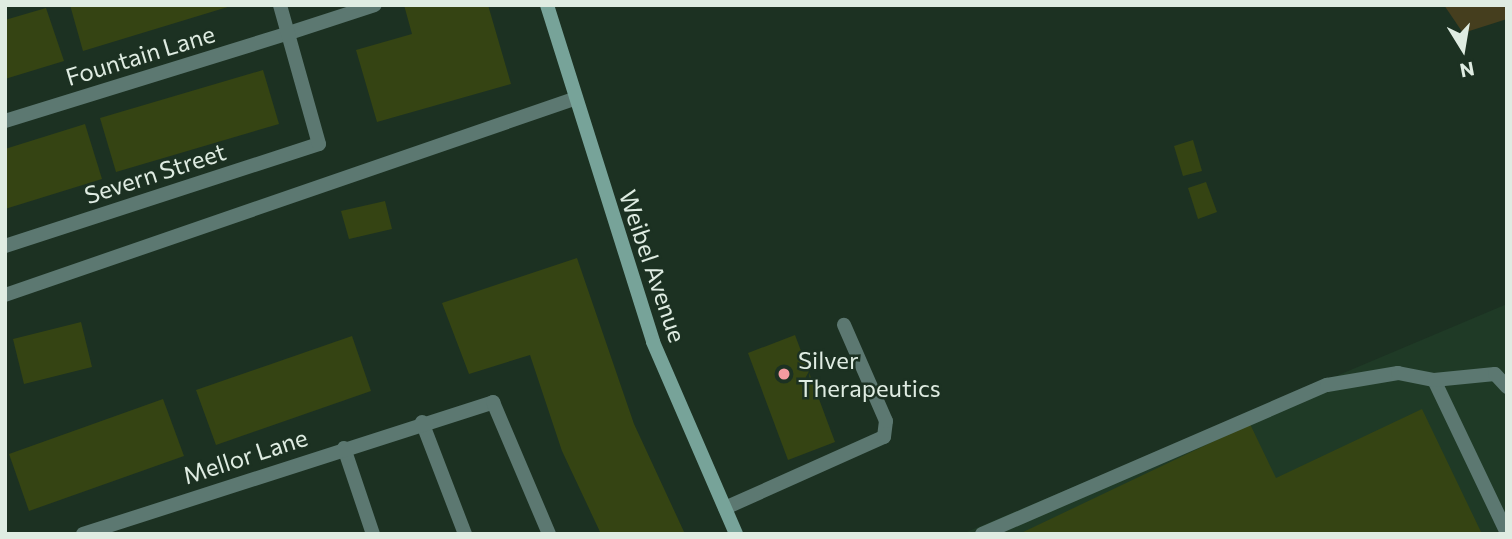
<!DOCTYPE html>
<html>
<head>
<meta charset="utf-8">
<style>
  body { margin:0 }
  #map { position:relative; width:1512px; height:539px; overflow:hidden; background:#1c3122; font-family:Commissioner,sans-serif }
  div>[style] { position:absolute }
  .built>* { inset:0; background:#1f3a26 }
  .green>* { inset:0; background:#453e1e }
  .building>* { inset:0; background:#354413 }
  .lane>* { height:14px; margin:-7px; padding:0 7px; transform-origin:7px; border-radius:7px; background:#5c7871 }
  .street>* { height:14px; margin:-7px; padding:0 7px; transform-origin:7px; border-radius:7px; background:#5c7871 }
  .secondary>* { height:14px; margin:-7px; padding:0 7px; transform-origin:7px; border-radius:7px; background:#77a399 }
  .dots>* { width:19px; height:19px; translate:-50% -50%; box-sizing:border-box; border:4px solid #1c3122; border-radius:50% }
  span { translate:-50% -50%; white-space:nowrap; text-align:center; line-height:1.15; -webkit-text-stroke:5px #1c3122; paint-order:stroke }
  .street-label { font-size:24px; color:#dfece2 }
  .poi-label { font-size:24px; color:#dfece2 }
  .left { translate:0 -50%; text-align:left }
  .frame { position:absolute; inset:0; border:7px solid #dfece2; pointer-events:none }
  .north { position:absolute; left:1428px; top:14px; width:70px; height:70px; -webkit-text-stroke:5px #1c3122; paint-order:stroke; rotate:169deg; font-size:19px; font-weight:700; line-height:28px; text-align:center; color:#dfece2 }
  .north::after { content:''; display:block; margin:auto; width:24px; height:32px; background:#dfece2; clip-path:polygon(50% 0,100% 100%,50% 72%,0 100%) }
</style>
</head>
<body>
<div id="map">
  <div class="built">
    <div style="clip-path:polygon(1507px 304px,1507px 534px,962px 534px)"></div>
  </div>
  <div class="green">
    <div style="clip-path:polygon(1444px 5px,1507px 5px,1507px 19px,1463px 33px)"></div>
  </div>
  <div class="building">
    <div style="clip-path:polygon(70px 5px,231px 5px,231px 6px,83px 51px)"></div>
    <div style="clip-path:polygon(404px 5px,488px 5px,511px 84px,377px 122px,356px 50px,412px 34px)"></div>
    <div style="clip-path:polygon(46px 8px,64px 61px,5px 79px,5px 20px)"></div>
    <div style="clip-path:polygon(263px 70px,279px 124px,116px 172px,100px 118px)"></div>
    <div style="clip-path:polygon(85px 124px,102px 179px,5px 209px,5px 149px)"></div>
    <div style="clip-path:polygon(1193px 140px,1202px 171px,1183px 176px,1174px 146px)"></div>
    <div style="clip-path:polygon(1206px 182px,1217px 212px,1198px 219px,1188px 188px)"></div>
    <div style="clip-path:polygon(385px 201px,392px 229px,349px 239px,341px 211px)"></div>
    <div style="clip-path:polygon(577px 258px,634px 424px,685px 534px,601px 534px,562px 451px,530px 355px,469px 374px,442px 303px)"></div>
    <div style="clip-path:polygon(81px 322px,92px 367px,24px 384px,13px 339px)"></div>
    <div style="clip-path:polygon(795px 335px,835px 442px,788px 460px,748px 353px)"></div>
    <div style="clip-path:polygon(352px 336px,371px 391px,216px 445px,196px 390px)"></div>
    <div style="clip-path:polygon(163px 399px,184px 456px,29px 511px,9px 454px)"></div>
    <div style="clip-path:polygon(1422px 409px,1482px 534px,1019px 534px,1250px 424px,1276px 478px)"></div>
  </div>
  <div class="lane">
    <div style="left:289px;top:33px;width:90px;rotate:-18deg"></div>
    <div style="left:1434px;top:380px;width:170px;rotate:64.5deg"></div>
    <div style="left:344px;top:448px;width:91px;rotate:71.4deg"></div>
    <div style="left:725px;top:508px;width:174px;rotate:-24.1deg"></div>
    <div style="left:884px;top:437px;width:16px;rotate:-83deg"></div>
    <div style="left:886px;top:421px;width:105px;rotate:-113.6deg"></div>
    <div style="left:982px;top:534px;width:376px;rotate:-23.4deg"></div>
    <div style="left:1327px;top:385px;width:72px;rotate:-9.6deg"></div>
    <div style="left:1398px;top:373px;width:37px;rotate:11deg"></div>
    <div style="left:1434px;top:380px;width:61px;rotate:-5.6deg"></div>
    <div style="left:1495px;top:374px;width:18px;rotate:47deg"></div>
  </div>
  <div class="street">
    <div style="left:5px;top:121px;width:297px;rotate:-17.2deg"></div>
    <div style="left:5px;top:246px;width:330px;rotate:-18deg"></div>
    <div style="left:319px;top:144px;width:144px;rotate:-105.7deg"></div>
    <div style="left:5px;top:295px;width:602px;rotate:-19.01deg"></div>
    <div style="left:422px;top:422px;width:120px;rotate:69deg"></div>
    <div style="left:83px;top:534px;width:431px;rotate:-17.8deg"></div>
    <div style="left:493px;top:402px;width:143px;rotate:67deg"></div>
  </div>
  <div class="secondary">
    <div style="left:547px;top:5px;width:353px;rotate:72.5deg"></div>
    <div style="left:653px;top:342px;width:209px;rotate:66.6deg"></div>
  </div>
  <div class="dots">
    <div style="left:784px;top:374px;background:#f49aa0"></div>
  </div>
  <div class="street-label">
    <span style="left:140px;top:55px;rotate:-17deg">Fountain Lane</span>
    <span style="left:155px;top:173px;rotate:-18deg">Severn Street</span>
    <span style="left:653px;top:266px;rotate:71deg">Weibel Avenue</span>
    <span style="left:245px;top:456px;rotate:-18deg">Mellor Lane</span>
  </div>
  <div class="poi-label">
    <span class="left" style="left:798px;top:374px">Silver<br>Therapeutics</span>
  </div>
  <div class="frame"></div>
  <div class="north">N</div>
</div>
</body>
</html>
